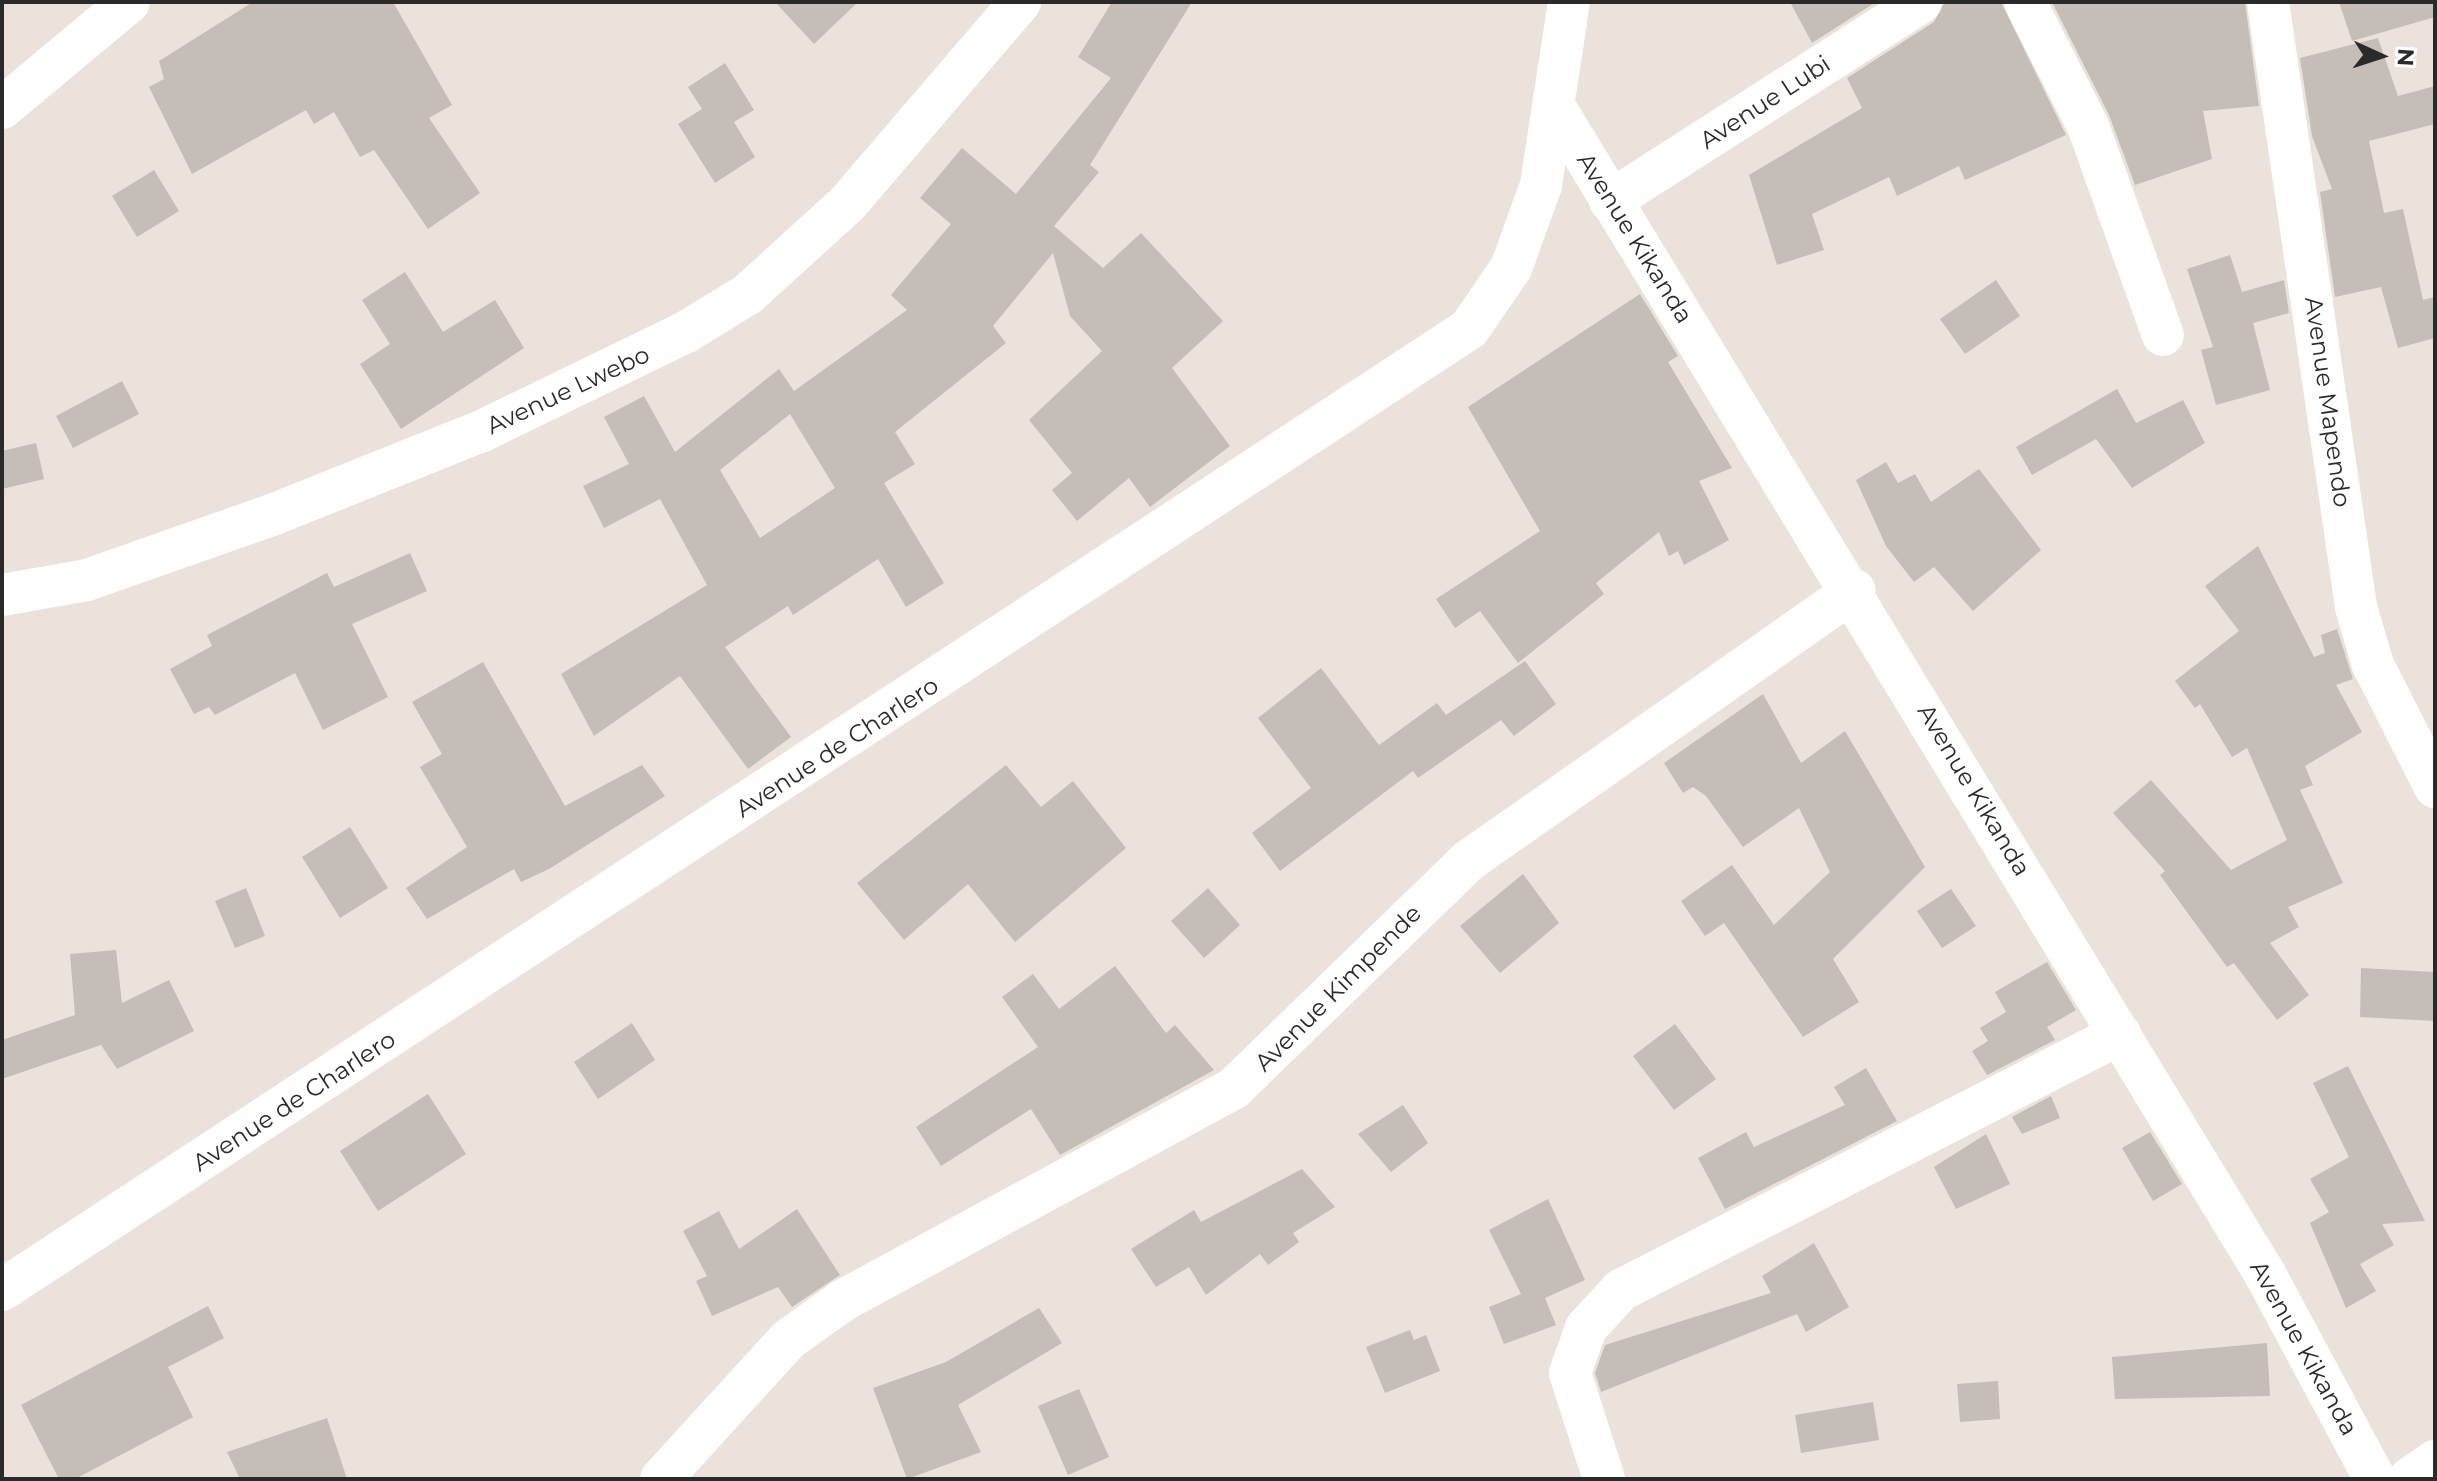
<!DOCTYPE html>
<html>
<head>
<meta charset="utf-8">
<style>
  body { margin:0 }
  #map { position:relative; width:2437px; height:1481px; overflow:hidden; background:#ebe2dc; font-family:Montserrat,sans-serif }
  div>[style] { position:absolute }
  .building>* { inset:0; background:#c4bdb8 }
  .minor>* { height:42px; margin:-21px; padding:0 21px; transform-origin:21px; border-radius:21px; background:#fff }
  span { translate:-50% -50%; white-space:nowrap; text-align:center; line-height:1.15; -webkit-text-stroke:7px #fff; paint-order:stroke }
  .street-label { font-size:24px; color:#2a2a2a }
  .frame { position:absolute; inset:0; border:4px solid #2a2a2a; pointer-events:none }
  .north { position:absolute; left:2341px; top:16px; width:80px; height:80px; -webkit-text-stroke:6px #fff; paint-order:stroke; rotate:93deg; font-size:22px; font-weight:700; line-height:32px; text-align:center; color:#2a2a2a }
  .north::after { content:''; display:block; margin:auto; width:28px; height:36px; background:#2a2a2a; clip-path:polygon(50% 0,100% 100%,50% 72%,0 100%) }
</style>
</head>
<body>
<div id="map">
  <div class="building">
    <div style="clip-path:polygon(253px 2px,393px 2px,452px 105px,429px 118px,480px 193px,428px 229px,374px 150px,360px 157px,334px 112px,314px 124px,306px 110px,192px 174px,149px 87px,164px 79px,159px 61px)"></div>
    <div style="clip-path:polygon(775px 2px,858px 2px,814px 44px)"></div>
    <div style="clip-path:polygon(evenodd,1112px 2px,1192px 2px,1090px 165px,1099px 172px,1054px 226px,1103px 268px,1141px 233px,1223px 321px,1172px 368px,1230px 446px,1150px 507px,1129px 478px,1077px 521px,1052px 490px,1072px 473px,1029px 420px,1102px 351px,1070px 316px,1053px 253px,993px 326px,1006px 343px,895px 432px,915px 464px,884px 483px,944px 583px,906px 607px,878px 559px,793px 615px,788px 606px,725px 647px,791px 737px,748px 769px,680px 676px,594px 736px,561px 674px,707px 585px,660px 499px,604px 528px,583px 486px,629px 464px,604px 417px,644px 396px,675px 452px,779px 369px,794px 391px,907px 310px,891px 295px,951px 224px,920px 198px,962px 148px,1016px 194px,1111px 78px,1078px 57px,1112px 2px,790px 414px,835px 488px,760px 538px,720px 470px,790px 414px)"></div>
    <div style="clip-path:polygon(1790px 2px,1876px 2px,1812px 43px)"></div>
    <div style="clip-path:polygon(1945px 2px,2001px 2px,2066px 135px,1965px 180px,1959px 166px,1897px 196px,1889px 177px,1812px 214px,1824px 250px,1777px 265px,1749px 175px,1862px 108px,1847px 78px,1934px 22px)"></div>
    <div style="clip-path:polygon(2052px 2px,2245px 2px,2259px 106px,2203px 111px,2212px 159px,2135px 185px,2109px 115px)"></div>
    <div style="clip-path:polygon(2339px 2px,2435px 2px,2435px 17px,2352px 41px)"></div>
    <div style="clip-path:polygon(2378px 38px,2398px 96px,2435px 86px,2435px 124px,2369px 141px,2384px 213px,2403px 209px,2423px 300px,2435px 297px,2435px 338px,2398px 348px,2381px 287px,2335px 297px,2320px 192px,2332px 189px,2312px 136px,2300px 58px)"></div>
    <div style="clip-path:polygon(725px 63px,754px 110px,734px 122px,755px 157px,715px 183px,678px 124px,702px 109px,688px 87px)"></div>
    <div style="clip-path:polygon(154px 170px,179px 211px,137px 237px,112px 196px)"></div>
    <div style="clip-path:polygon(2230px 255px,2242px 292px,2284px 280px,2289px 313px,2253px 323px,2270px 390px,2216px 405px,2201px 350px,2213px 347px,2187px 269px)"></div>
    <div style="clip-path:polygon(405px 272px,443px 332px,495px 300px,524px 348px,401px 429px,360px 364px,390px 344px,362px 300px)"></div>
    <div style="clip-path:polygon(1996px 280px,2020px 316px,1965px 354px,1940px 319px)"></div>
    <div style="clip-path:polygon(1640px 294px,1678px 356px,1668px 362px,1732px 468px,1699px 481px,1729px 540px,1684px 565px,1678px 551px,1669px 556px,1659px 532px,1596px 583px,1604px 594px,1518px 663px,1480px 611px,1455px 628px,1436px 599px,1540px 531px,1468px 407px)"></div>
    <div style="clip-path:polygon(122px 381px,139px 414px,73px 448px,56px 416px)"></div>
    <div style="clip-path:polygon(2117px 389px,2136px 423px,2183px 400px,2205px 443px,2132px 488px,2096px 439px,2032px 475px,2016px 447px)"></div>
    <div style="clip-path:polygon(36px 443px,44px 479px,2px 489px,2px 451px)"></div>
    <div style="clip-path:polygon(1886px 462px,1898px 483px,1915px 474px,1931px 502px,1979px 469px,2041px 550px,1973px 611px,1934px 567px,1914px 582px,1886px 546px,1856px 480px)"></div>
    <div style="clip-path:polygon(2258px 546px,2314px 657px,2325px 653px,2321px 635px,2337px 629px,2353px 679px,2336px 685px,2362px 732px,2305px 766px,2313px 785px,2300px 790px,2343px 883px,2288px 907px,2299px 927px,2270px 943px,2309px 995px,2277px 1020px,2234px 963px,2227px 967px,2160px 875px,2165px 871px,2113px 813px,2151px 780px,2231px 870px,2287px 840px,2247px 748px,2232px 757px,2200px 704px,2195px 708px,2175px 681px,2239px 631px,2205px 586px)"></div>
    <div style="clip-path:polygon(410px 553px,427px 591px,352px 624px,388px 697px,323px 730px,295px 673px,215px 715px,209px 707px,194px 714px,170px 669px,212px 646px,207px 635px,327px 573px,334px 587px)"></div>
    <div style="clip-path:polygon(1525px 661px,1556px 704px,1514px 736px,1501px 720px,1418px 778px,1413px 771px,1280px 871px,1252px 833px,1311px 788px,1258px 718px,1321px 668px,1379px 745px,1437px 703px,1446px 715px)"></div>
    <div style="clip-path:polygon(483px 662px,565px 806px,642px 765px,665px 796px,549px 869px,521px 882px,514px 869px,427px 919px,406px 888px,467px 847px,420px 767px,442px 754px,412px 702px)"></div>
    <div style="clip-path:polygon(1763px 694px,1801px 763px,1845px 731px,1925px 867px,1833px 959px,1859px 1002px,1803px 1037px,1724px 923px,1705px 936px,1681px 901px,1732px 865px,1774px 925px,1830px 872px,1799px 808px,1743px 847px,1706px 796px,1693px 787px,1683px 793px,1664px 763px)"></div>
    <div style="clip-path:polygon(1006px 765px,1041px 807px,1073px 781px,1126px 848px,1015px 942px,968px 884px,904px 940px,857px 883px)"></div>
    <div style="clip-path:polygon(350px 827px,388px 888px,340px 918px,302px 857px)"></div>
    <div style="clip-path:polygon(1523px 874px,1559px 923px,1500px 973px,1460px 926px)"></div>
    <div style="clip-path:polygon(246px 888px,265px 936px,235px 948px,215px 901px)"></div>
    <div style="clip-path:polygon(1208px 888px,1240px 925px,1204px 958px,1171px 921px)"></div>
    <div style="clip-path:polygon(1951px 889px,1976px 926px,1942px 948px,1917px 911px)"></div>
    <div style="clip-path:polygon(116px 950px,122px 1003px,169px 980px,194px 1031px,117px 1069px,101px 1045px,2px 1079px,2px 1040px,75px 1015px,70px 954px)"></div>
    <div style="clip-path:polygon(2047px 962px,2076px 1010px,2047px 1027px,2055px 1040px,1987px 1075px,1972px 1051px,1988px 1041px,1980px 1028px,2006px 1012px,1995px 992px)"></div>
    <div style="clip-path:polygon(1115px 966px,1166px 1033px,1175px 1025px,1214px 1070px,1060px 1155px,1031px 1109px,941px 1166px,916px 1127px,1038px 1047px,1002px 997px,1033px 974px,1059px 1009px)"></div>
    <div style="clip-path:polygon(2361px 968px,2435px 972px,2435px 1021px,2360px 1017px)"></div>
    <div style="clip-path:polygon(632px 1023px,655px 1060px,598px 1099px,574px 1062px)"></div>
    <div style="clip-path:polygon(1675px 1024px,1716px 1079px,1674px 1110px,1633px 1056px)"></div>
    <div style="clip-path:polygon(2348px 1066px,2425px 1221px,2382px 1224px,2394px 1245px,2360px 1264px,2376px 1291px,2346px 1308px,2310px 1223px,2329px 1212px,2310px 1179px,2349px 1157px,2313px 1083px)"></div>
    <div style="clip-path:polygon(1866px 1068px,1897px 1121px,1725px 1209px,1698px 1158px,1746px 1132px,1754px 1147px,1845px 1105px,1834px 1087px)"></div>
    <div style="clip-path:polygon(428px 1094px,466px 1154px,378px 1211px,340px 1151px)"></div>
    <div style="clip-path:polygon(2051px 1096px,2060px 1118px,2022px 1134px,2012px 1117px)"></div>
    <div style="clip-path:polygon(1403px 1105px,1428px 1143px,1391px 1172px,1358px 1134px)"></div>
    <div style="clip-path:polygon(2150px 1132px,2182px 1184px,2153px 1201px,2122px 1148px)"></div>
    <div style="clip-path:polygon(1986px 1134px,2010px 1184px,1956px 1209px,1934px 1167px)"></div>
    <div style="clip-path:polygon(1302px 1169px,1335px 1207px,1293px 1233px,1299px 1242px,1268px 1265px,1260px 1254px,1206px 1295px,1189px 1267px,1156px 1287px,1131px 1249px,1194px 1210px,1201px 1222px)"></div>
    <div style="clip-path:polygon(1548px 1199px,1585px 1280px,1545px 1298px,1556px 1325px,1504px 1344px,1489px 1307px,1521px 1294px,1489px 1230px)"></div>
    <div style="clip-path:polygon(797px 1209px,840px 1275px,792px 1307px,778px 1287px,712px 1316px,696px 1281px,707px 1276px,683px 1231px,719px 1211px,739px 1249px)"></div>
    <div style="clip-path:polygon(1814px 1243px,1849px 1307px,1806px 1332px,1797px 1314px,1601px 1392px,1595px 1373px,1605px 1345px,1771px 1293px,1762px 1276px)"></div>
    <div style="clip-path:polygon(208px 1306px,224px 1338px,168px 1367px,193px 1417px,75px 1479px,59px 1479px,21px 1405px)"></div>
    <div style="clip-path:polygon(1039px 1308px,1062px 1343px,958px 1405px,981px 1452px,907px 1479px,873px 1388px,946px 1362px)"></div>
    <div style="clip-path:polygon(1410px 1330px,1414px 1340px,1426px 1335px,1440px 1371px,1385px 1393px,1366px 1347px)"></div>
    <div style="clip-path:polygon(2267px 1343px,2270px 1396px,2115px 1399px,2112px 1357px)"></div>
    <div style="clip-path:polygon(1998px 1381px,2000px 1419px,1960px 1422px,1957px 1384px)"></div>
    <div style="clip-path:polygon(1079px 1389px,1109px 1457px,1068px 1475px,1038px 1406px)"></div>
    <div style="clip-path:polygon(1873px 1402px,1879px 1440px,1801px 1453px,1795px 1415px)"></div>
    <div style="clip-path:polygon(327px 1418px,347px 1479px,240px 1479px,227px 1452px)"></div>
  </div>
  <div class="minor">
    <div style="left:2025px;top:2px;width:139px;rotate:63.1deg"></div>
    <div style="left:2088px;top:126px;width:222px;rotate:70.3deg"></div>
    <div style="left:2268px;top:2px;width:611px;rotate:81.72deg"></div>
    <div style="left:2356px;top:607px;width:60px;rotate:73.7deg"></div>
    <div style="left:2373px;top:665px;width:137px;rotate:63.1deg"></div>
    <div style="left:2px;top:108px;width:165px;rotate:-39.8deg"></div>
    <div style="left:1557px;top:111px;width:1362px;rotate:58.67deg"></div>
    <div style="left:2265px;top:1274px;width:233px;rotate:61.8deg"></div>
    <div style="left:1610px;top:201px;width:369px;rotate:-32.6deg"></div>
    <div style="left:2px;top:595px;width:86px;rotate:-10deg"></div>
    <div style="left:87px;top:580px;width:196px;rotate:-19.4deg"></div>
    <div style="left:272px;top:515px;width:226px;rotate:-21.8deg"></div>
    <div style="left:482px;top:431px;width:227px;rotate:-25.9deg"></div>
    <div style="left:686px;top:332px;width:73px;rotate:-31.5deg"></div>
    <div style="left:748px;top:294px;width:134px;rotate:-42.3deg"></div>
    <div style="left:847px;top:204px;width:266px;rotate:-49.4deg"></div>
    <div style="left:2px;top:1290px;width:1754px;rotate:-33.23deg"></div>
    <div style="left:1469px;top:329px;width:74px;rotate:-55.5deg"></div>
    <div style="left:1511px;top:268px;width:88px;rotate:-70.1deg"></div>
    <div style="left:1541px;top:185px;width:185px;rotate:-81.3deg"></div>
    <div style="left:661px;top:1479px;width:190px;rotate:-47.6deg"></div>
    <div style="left:789px;top:1339px;width:65px;rotate:-35.6deg"></div>
    <div style="left:842px;top:1301px;width:446px;rotate:-28.5deg"></div>
    <div style="left:1234px;top:1088px;width:326px;rotate:-44.1deg"></div>
    <div style="left:1468px;top:861px;width:472px;rotate:-35deg"></div>
    <div style="left:1604px;top:1479px;width:111px;rotate:-107.8deg"></div>
    <div style="left:1570px;top:1373px;width:48px;rotate:-70.4deg"></div>
    <div style="left:1586px;top:1328px;width:52px;rotate:-47.4deg"></div>
    <div style="left:1621px;top:1290px;width:561px;rotate:-27.16deg"></div>
    <div style="left:2409px;top:1479px;width:32px;rotate:-35deg"></div>
  </div>
  <div class="street-label">
    <span style="left:1765px;top:102px;rotate:-33deg">Avenue Lubi</span>
    <span style="left:1635px;top:238px;rotate:58deg">Avenue Kikanda</span>
    <span style="left:568px;top:390px;rotate:-25deg">Avenue Lwebo</span>
    <span style="left:2328px;top:402px;rotate:82deg">Avenue Mapendo</span>
    <span style="left:837px;top:747px;rotate:-33deg">Avenue de Charlero</span>
    <span style="left:1974px;top:790px;rotate:59deg">Avenue Kikanda</span>
    <span style="left:1338px;top:988px;rotate:-45deg">Avenue Kimpende</span>
    <span style="left:294px;top:1101px;rotate:-33deg">Avenue de Charlero</span>
    <span style="left:2304px;top:1348px;rotate:61deg">Avenue Kikanda</span>
  </div>
  <div class="frame"></div>
  <div class="north">N</div>
</div>
</body>
</html>
